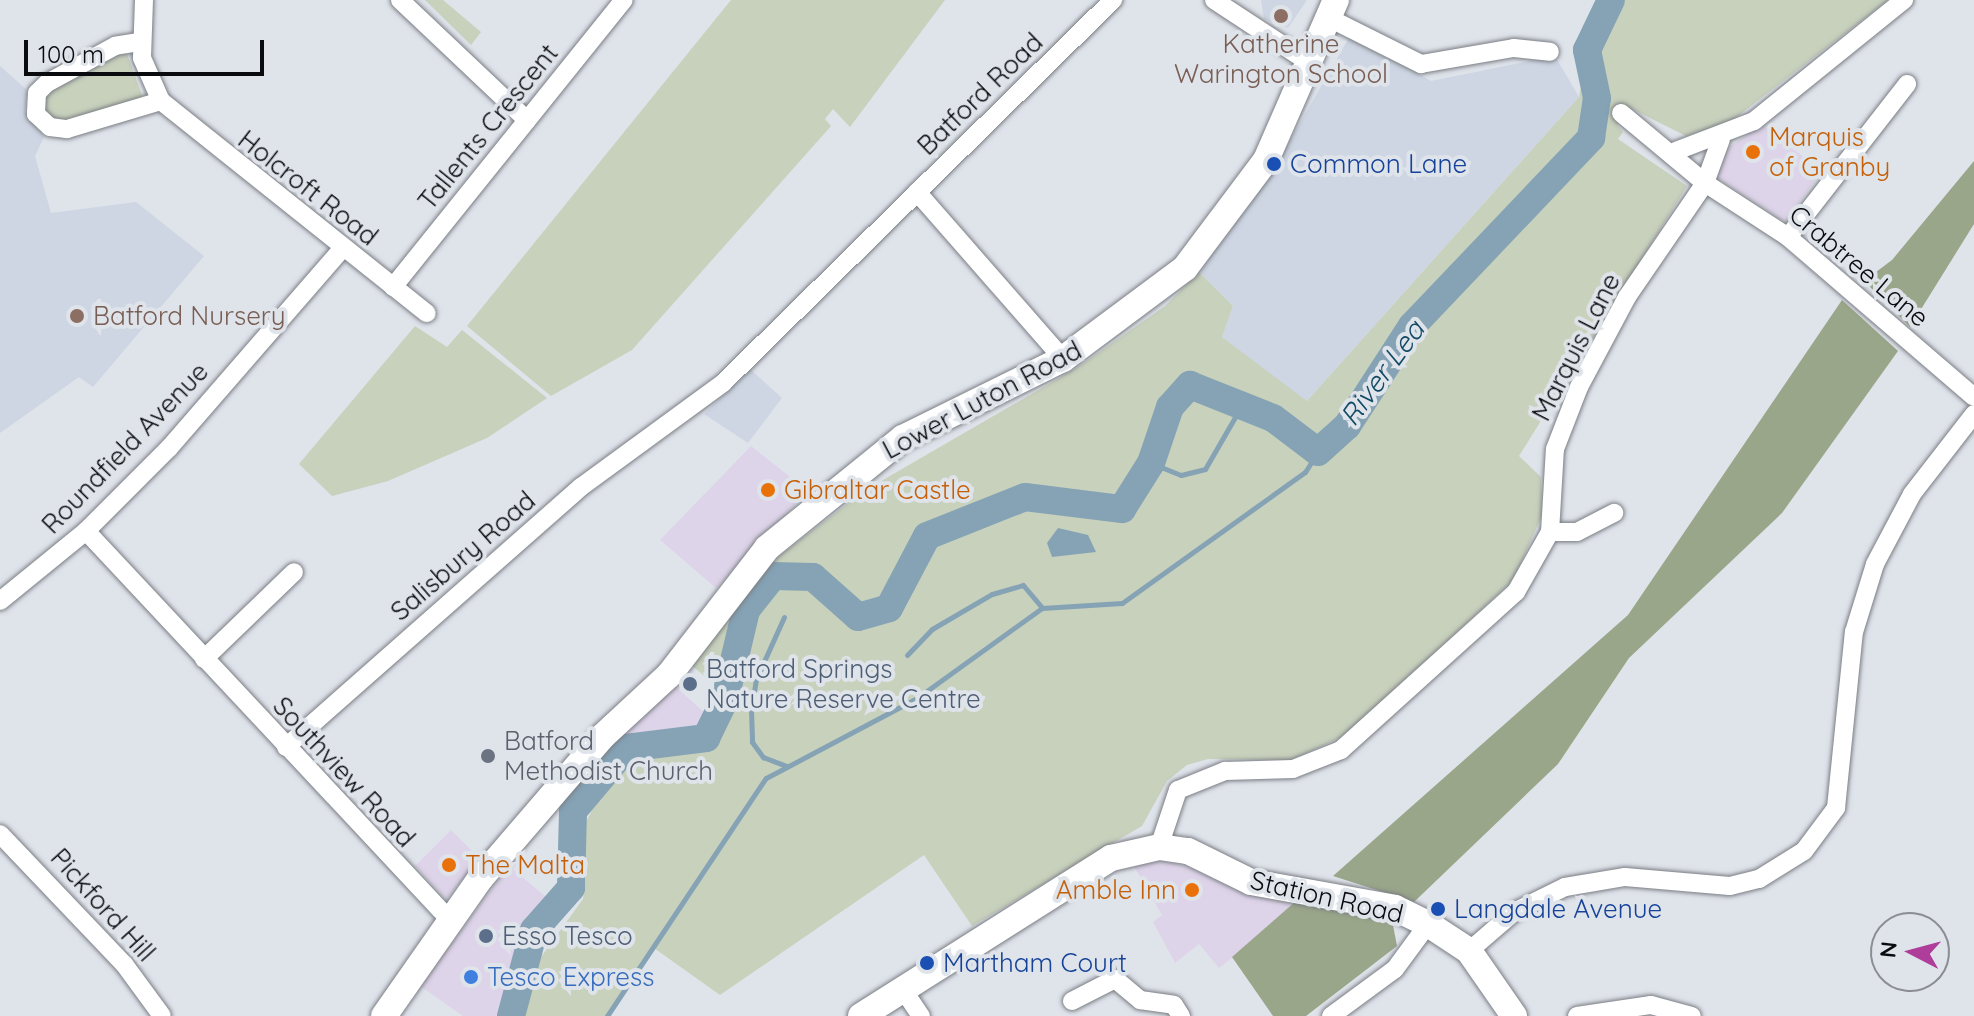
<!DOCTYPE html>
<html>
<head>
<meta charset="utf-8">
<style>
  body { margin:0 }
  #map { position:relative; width:1974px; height:1016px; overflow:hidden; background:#dfe3ea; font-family:Quicksand,sans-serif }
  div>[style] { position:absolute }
  .commercial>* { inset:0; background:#ded4e9 }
  .built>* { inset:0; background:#ced6e3 }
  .green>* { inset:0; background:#c8d1bc }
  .forest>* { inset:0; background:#9aa689 }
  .water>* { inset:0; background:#85a3b5 }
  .stream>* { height:5px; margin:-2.5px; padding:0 2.5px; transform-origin:2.5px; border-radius:2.5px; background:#85a3b5 }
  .river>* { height:28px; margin:-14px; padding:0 14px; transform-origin:14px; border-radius:14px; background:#85a3b5 }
  .roads { filter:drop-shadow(0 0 2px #7a7e84) drop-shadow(0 0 2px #7a7e84) }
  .minor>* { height:18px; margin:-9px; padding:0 9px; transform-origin:9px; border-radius:9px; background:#fff }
  .secondary>* { height:26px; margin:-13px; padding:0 13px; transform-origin:13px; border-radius:13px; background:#fff }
  .dots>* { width:22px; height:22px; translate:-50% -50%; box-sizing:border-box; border:4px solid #dfe3ea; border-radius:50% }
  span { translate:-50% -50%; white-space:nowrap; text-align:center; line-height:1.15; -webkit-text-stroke:8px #dfe3ea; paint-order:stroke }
  .education-label { font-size:26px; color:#785e54 }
  .left { translate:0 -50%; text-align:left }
  .street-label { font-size:26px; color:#0a0b0e }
  .food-label { font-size:26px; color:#c56008 }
  .right { translate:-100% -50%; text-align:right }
  .transit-label { font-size:26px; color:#164399 }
  .service-label { font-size:26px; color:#4e5e75 }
  .worship-label { font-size:26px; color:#5b616d }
  .shop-label { font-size:26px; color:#366cbe }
  .water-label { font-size:28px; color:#114a65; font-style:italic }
  .north { position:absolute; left:1870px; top:912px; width:80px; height:80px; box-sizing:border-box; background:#dfe3ea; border:2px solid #8a8d92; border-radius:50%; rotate:276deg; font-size:22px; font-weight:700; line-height:32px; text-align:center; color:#0a0b0e }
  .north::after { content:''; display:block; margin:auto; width:28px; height:36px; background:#ae3e9a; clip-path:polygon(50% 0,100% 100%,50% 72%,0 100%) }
  .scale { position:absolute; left:24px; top:40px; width:240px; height:36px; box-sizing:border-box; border:4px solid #0a0b0e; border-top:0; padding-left:10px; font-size:24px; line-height:28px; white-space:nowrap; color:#0a0b0e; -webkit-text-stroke:6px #dfe3ea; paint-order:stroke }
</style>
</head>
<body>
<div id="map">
  <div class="commercial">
    <div style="clip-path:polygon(1761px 124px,1822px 171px,1785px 222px,1716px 177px,1719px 155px)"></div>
    <div style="clip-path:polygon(751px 446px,808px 491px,716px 588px,660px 540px)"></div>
    <div style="clip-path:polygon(676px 687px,713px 720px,690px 731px,618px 739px)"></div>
    <div style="clip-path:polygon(451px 830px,480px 859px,446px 899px,415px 866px)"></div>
    <div style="clip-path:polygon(1161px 859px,1296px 901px,1298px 905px,1219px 968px,1199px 944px,1175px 963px,1153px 922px,1162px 915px,1132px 863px)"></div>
    <div style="clip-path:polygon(509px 866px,551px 901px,517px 945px,502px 1016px,463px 1016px,420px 986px)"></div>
  </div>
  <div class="built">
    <div style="clip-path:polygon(1261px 0,1307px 0,1288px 28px,1264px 19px)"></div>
    <div style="clip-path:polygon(1351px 34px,1431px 81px,1555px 56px,1579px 97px,1306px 402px,1222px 337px,1233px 306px,1199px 272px,1280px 158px)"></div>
    <div style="clip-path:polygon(0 66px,27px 90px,25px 111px,44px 137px,35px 156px,51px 213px,136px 202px,204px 256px,93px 387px,79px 377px,0 433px)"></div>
    <div style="clip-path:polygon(750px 369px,782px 398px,748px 443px,704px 414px)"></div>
  </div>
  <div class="green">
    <div style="clip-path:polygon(425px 0,443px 0,481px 32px,471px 45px)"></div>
    <div style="clip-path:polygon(731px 0,945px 0,850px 127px,833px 109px,825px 119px,831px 126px,632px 350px,551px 396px,467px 326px)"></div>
    <div style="clip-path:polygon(1611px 0,1888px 0,1729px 123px,1686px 136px,1632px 109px,1617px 125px,1623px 132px,1618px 139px,1687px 186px,1519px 456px,1541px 477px,1542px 516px,1513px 580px,1470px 620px,1344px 736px,1291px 760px,1208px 759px,1187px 765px,1167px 781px,1142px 826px,972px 926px,924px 855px,720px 995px,654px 948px,607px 1016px,516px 1016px,528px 975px,583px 899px,588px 863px,579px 835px,599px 797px,632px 762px,697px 744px,732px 698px,691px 665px,778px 557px,864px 491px,1078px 367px,1165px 306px,1199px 272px,1233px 306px,1222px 337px,1307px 401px,1579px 97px,1593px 28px)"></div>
    <div style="clip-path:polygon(113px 54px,127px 54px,143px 98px,61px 123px,47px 119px,44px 93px)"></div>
    <div style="clip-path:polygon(415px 326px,447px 347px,462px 330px,547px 398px,487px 438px,388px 481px,332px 496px,299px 464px)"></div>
  </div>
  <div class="forest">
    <div style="clip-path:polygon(1974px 161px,1974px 224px,1910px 327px,1864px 281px,1892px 260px)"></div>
    <div style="clip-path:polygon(1842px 300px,1898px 351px,1782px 513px,1629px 658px,1558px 764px,1414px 902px,1333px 876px,1628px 615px)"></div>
    <div style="clip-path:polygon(1296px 901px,1381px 916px,1393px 925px,1397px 946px,1306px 1016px,1273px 1016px,1232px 957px)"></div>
  </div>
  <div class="water">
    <div style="clip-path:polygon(1058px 528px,1088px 535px,1096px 552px,1052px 557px,1047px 543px)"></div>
  </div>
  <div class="stream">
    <div style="left:1151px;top:463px;width:32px;rotate:22deg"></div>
    <div style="left:1181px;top:475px;width:25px;rotate:-14deg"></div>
    <div style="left:1205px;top:469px;width:74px;rotate:-60deg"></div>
    <div style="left:784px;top:617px;width:68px;rotate:114.3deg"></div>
    <div style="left:756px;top:679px;width:31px;rotate:99deg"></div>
    <div style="left:751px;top:710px;width:32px;rotate:88deg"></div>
    <div style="left:752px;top:742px;width:19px;rotate:54deg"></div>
    <div style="left:763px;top:757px;width:26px;rotate:21deg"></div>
    <div style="left:907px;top:655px;width:36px;rotate:-46deg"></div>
    <div style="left:932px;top:629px;width:69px;rotate:-30.3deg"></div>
    <div style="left:992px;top:594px;width:32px;rotate:-16deg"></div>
    <div style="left:1023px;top:585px;width:30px;rotate:50deg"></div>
    <div style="left:607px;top:1016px;width:286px;rotate:-56.3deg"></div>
    <div style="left:766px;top:778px;width:171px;rotate:-27.9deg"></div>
    <div style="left:917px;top:698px;width:154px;rotate:-35.8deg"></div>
    <div style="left:1042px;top:608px;width:80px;rotate:-3.6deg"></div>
    <div style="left:1122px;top:603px;width:225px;rotate:-35.6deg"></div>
    <div style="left:1305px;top:472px;width:24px;rotate:-57deg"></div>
  </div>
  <div class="river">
    <div style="left:511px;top:1016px;width:89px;rotate:-75deg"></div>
    <div style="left:534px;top:930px;width:56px;rotate:-48.6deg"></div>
    <div style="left:571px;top:888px;width:77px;rotate:-88.5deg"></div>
    <div style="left:573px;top:811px;width:82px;rotate:-49.9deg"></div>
    <div style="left:626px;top:748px;width:81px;rotate:-7.1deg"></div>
    <div style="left:706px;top:738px;width:43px;rotate:-64deg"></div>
    <div style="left:725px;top:699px;width:91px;rotate:-76.7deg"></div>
    <div style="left:746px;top:610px;width:43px;rotate:-51.5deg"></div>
    <div style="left:773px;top:576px;width:40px;rotate:1.4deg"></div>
    <div style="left:813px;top:577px;width:60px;rotate:41.6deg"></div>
    <div style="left:858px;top:617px;width:32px;rotate:-16deg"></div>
    <div style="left:889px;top:608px;width:81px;rotate:-62.2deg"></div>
    <div style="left:927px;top:536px;width:105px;rotate:-21.7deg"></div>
    <div style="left:1025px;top:497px;width:98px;rotate:7.1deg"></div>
    <div style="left:1122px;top:509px;width:54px;rotate:-57.8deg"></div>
    <div style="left:1151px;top:463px;width:59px;rotate:-71.3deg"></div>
    <div style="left:1170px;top:407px;width:30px;rotate:-48deg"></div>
    <div style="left:1190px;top:385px;width:89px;rotate:21.7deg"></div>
    <div style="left:1273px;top:418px;width:56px;rotate:37.1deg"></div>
    <div style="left:1318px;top:452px;width:39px;rotate:-42deg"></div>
    <div style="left:1347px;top:426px;width:119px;rotate:-57deg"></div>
    <div style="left:1412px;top:326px;width:260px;rotate:-46.4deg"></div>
    <div style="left:1591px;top:138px;width:40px;rotate:-81.5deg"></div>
    <div style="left:1597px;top:98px;width:49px;rotate:-101.8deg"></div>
    <div style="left:1587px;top:50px;width:55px;rotate:-64.4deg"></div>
  </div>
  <div class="roads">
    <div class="minor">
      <div style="left:144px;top:0;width:58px;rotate:92deg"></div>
      <div style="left:142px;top:58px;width:47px;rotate:66.2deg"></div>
      <div style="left:161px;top:101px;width:340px;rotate:38.6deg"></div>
      <div style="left:400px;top:0;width:175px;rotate:43.4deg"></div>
      <div style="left:1214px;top:0;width:115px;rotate:33.3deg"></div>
      <div style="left:1329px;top:18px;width:103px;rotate:26.6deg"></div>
      <div style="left:1421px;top:64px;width:94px;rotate:-9.8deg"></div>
      <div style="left:1514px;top:48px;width:36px;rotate:6deg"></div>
      <div style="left:139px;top:42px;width:24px;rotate:171deg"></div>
      <div style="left:115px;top:46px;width:77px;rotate:151.4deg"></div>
      <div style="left:47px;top:83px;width:14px;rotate:135deg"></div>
      <div style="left:37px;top:93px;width:21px;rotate:93deg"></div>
      <div style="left:36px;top:114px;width:19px;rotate:43deg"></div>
      <div style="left:50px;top:127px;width:17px;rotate:7deg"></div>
      <div style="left:67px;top:129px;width:98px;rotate:-16.6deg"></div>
      <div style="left:1621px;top:113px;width:109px;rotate:39.8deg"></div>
      <div style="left:1705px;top:183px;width:99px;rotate:33deg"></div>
      <div style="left:1788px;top:237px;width:245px;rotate:40.7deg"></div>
      <div style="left:1676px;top:151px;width:84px;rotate:-21deg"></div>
      <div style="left:1754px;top:121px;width:193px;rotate:-38.9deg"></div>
      <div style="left:917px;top:192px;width:222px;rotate:48.8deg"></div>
      <div style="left:1788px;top:237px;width:194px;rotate:-52.1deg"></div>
      <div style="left:393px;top:287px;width:368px;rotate:-51.2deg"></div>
      <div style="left:86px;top:531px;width:531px;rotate:46.91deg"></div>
      <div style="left:1550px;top:532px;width:27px"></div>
      <div style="left:1577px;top:532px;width:42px;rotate:-27.2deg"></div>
      <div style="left:0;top:601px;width:111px;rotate:-39.1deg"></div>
      <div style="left:86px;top:531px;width:117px;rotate:-45deg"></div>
      <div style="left:169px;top:448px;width:264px;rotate:-49deg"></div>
      <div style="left:204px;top:659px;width:125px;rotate:-44deg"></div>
      <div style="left:286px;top:747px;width:393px;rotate:-41.4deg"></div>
      <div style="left:581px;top:487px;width:176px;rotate:-36.2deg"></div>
      <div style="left:723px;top:383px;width:547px;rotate:-44.48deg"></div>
      <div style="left:0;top:834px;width:180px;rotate:46.4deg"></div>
      <div style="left:124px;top:964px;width:64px;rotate:53.8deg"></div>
      <div style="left:1159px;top:847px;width:60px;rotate:-71.6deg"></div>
      <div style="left:1178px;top:790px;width:51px;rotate:-22deg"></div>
      <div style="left:1225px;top:771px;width:68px;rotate:-1.7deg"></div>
      <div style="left:1293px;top:769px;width:52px;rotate:-21.6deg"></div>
      <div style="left:1341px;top:750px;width:236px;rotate:-42.1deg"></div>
      <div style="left:1516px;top:592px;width:69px;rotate:-60.5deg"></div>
      <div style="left:1550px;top:532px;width:83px;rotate:-86.6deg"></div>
      <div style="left:1555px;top:449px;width:66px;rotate:-68.8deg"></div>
      <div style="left:1579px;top:387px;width:102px;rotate:-61.9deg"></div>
      <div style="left:1627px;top:297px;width:138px;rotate:-55.6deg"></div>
      <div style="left:1705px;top:183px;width:47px;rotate:-70deg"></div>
      <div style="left:1469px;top:951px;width:60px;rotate:-40.9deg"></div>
      <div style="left:1514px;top:912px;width:57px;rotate:-26.1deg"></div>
      <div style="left:1565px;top:887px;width:61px;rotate:-9.5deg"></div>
      <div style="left:1625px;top:877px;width:105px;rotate:4.9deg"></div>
      <div style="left:1730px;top:886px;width:30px;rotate:-14deg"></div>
      <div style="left:1759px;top:879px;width:53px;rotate:-31.9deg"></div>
      <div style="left:1804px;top:851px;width:54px;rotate:-53.3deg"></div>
      <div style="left:1836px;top:808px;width:177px;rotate:-84.2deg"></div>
      <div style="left:1854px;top:632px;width:71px;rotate:-72.8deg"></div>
      <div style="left:1875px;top:564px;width:79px;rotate:-62.1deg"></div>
      <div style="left:1912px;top:494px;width:101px;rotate:-52.2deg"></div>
      <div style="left:902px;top:988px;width:34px;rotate:56deg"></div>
      <div style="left:1072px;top:1001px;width:48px;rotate:-27.1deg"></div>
      <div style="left:1115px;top:979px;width:33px;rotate:40deg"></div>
      <div style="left:1140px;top:1000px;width:34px;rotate:8deg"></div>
      <div style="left:1174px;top:1005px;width:13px;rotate:58deg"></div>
      <div style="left:1331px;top:1016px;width:79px;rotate:-36.3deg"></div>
      <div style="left:1395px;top:969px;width:56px;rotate:-53.7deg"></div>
      <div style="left:1577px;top:1016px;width:75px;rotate:-8.5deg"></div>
      <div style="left:1651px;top:1005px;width:42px;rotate:15deg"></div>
    </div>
    <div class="secondary">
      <div style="left:384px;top:1016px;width:167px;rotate:-55deg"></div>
      <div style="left:480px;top:879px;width:187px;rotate:-49.3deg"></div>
      <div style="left:602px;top:737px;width:91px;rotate:-42.8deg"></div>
      <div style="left:669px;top:675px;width:160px;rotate:-52.3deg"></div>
      <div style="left:767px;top:548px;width:175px;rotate:-39deg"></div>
      <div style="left:903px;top:438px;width:178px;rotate:-26.3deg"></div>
      <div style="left:1063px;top:359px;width:152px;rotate:-36.7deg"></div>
      <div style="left:1185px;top:268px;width:135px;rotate:-53.1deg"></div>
      <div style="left:1266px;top:160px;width:175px;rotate:-66.4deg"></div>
      <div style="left:861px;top:1016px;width:296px;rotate:-32.3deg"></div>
      <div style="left:1111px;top:858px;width:49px;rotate:-12.9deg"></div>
      <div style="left:1159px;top:847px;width:29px;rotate:8deg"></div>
      <div style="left:1188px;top:851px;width:70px;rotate:26.2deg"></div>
      <div style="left:1251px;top:882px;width:146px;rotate:10.2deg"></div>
      <div style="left:1395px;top:908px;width:37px;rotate:26deg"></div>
      <div style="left:1428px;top:924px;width:49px;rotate:33.4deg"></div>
      <div style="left:1469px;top:951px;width:79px;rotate:55.3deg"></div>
    </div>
  </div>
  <div class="dots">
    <div style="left:1281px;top:16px;background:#8d6e63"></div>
    <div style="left:1753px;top:152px;background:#e8710a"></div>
    <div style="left:1274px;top:164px;background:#1a4fb4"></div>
    <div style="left:77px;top:316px;background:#8d6e63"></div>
    <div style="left:768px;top:490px;background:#e8710a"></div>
    <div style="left:690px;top:684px;background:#5c6f8a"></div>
    <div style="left:488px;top:756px;background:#6b7280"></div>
    <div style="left:449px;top:865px;background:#e8710a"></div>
    <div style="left:1192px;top:890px;background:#e8710a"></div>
    <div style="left:1438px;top:909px;background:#1a4fb4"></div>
    <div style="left:486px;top:936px;background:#5c6f8a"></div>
    <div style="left:927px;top:963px;background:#1a4fb4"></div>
    <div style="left:471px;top:977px;background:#3f7fe0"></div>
  </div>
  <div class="education-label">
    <span style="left:1281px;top:59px">Katherine<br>Warington School</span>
    <span class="left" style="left:93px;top:316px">Batford Nursery</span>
  </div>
  <div class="street-label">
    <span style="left:980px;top:94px;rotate:-44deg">Batford Road</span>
    <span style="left:488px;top:127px;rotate:-51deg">Tallents Crescent</span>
    <span style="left:308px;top:188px;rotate:38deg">Holcroft Road</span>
    <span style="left:1859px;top:266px;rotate:40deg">Crabtree Lane</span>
    <span style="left:1576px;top:347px;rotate:-63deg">Marquis Lane</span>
    <span style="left:982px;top:400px;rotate:-28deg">Lower Luton Road</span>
    <span style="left:125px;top:448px;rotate:-46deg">Roundfield Avenue</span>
    <span style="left:463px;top:556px;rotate:-41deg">Salisbury Road</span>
    <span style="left:344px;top:772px;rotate:47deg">Southview Road</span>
    <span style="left:1327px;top:897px;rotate:13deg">Station Road</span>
    <span style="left:103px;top:905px;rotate:48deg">Pickford Hill</span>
  </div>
  <div class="food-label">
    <span class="left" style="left:1769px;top:152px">Marquis<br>of Granby</span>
    <span class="left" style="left:784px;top:490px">Gibraltar Castle</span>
    <span class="left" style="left:465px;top:865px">The Malta</span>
    <span class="right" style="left:1176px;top:890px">Amble Inn</span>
  </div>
  <div class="transit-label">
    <span class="left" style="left:1290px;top:164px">Common Lane</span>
    <span class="left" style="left:1454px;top:909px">Langdale Avenue</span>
    <span class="left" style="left:943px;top:963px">Martham Court</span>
  </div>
  <div class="service-label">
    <span class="left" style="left:706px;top:684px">Batford Springs<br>Nature Reserve Centre</span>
    <span class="left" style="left:502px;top:936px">Esso Tesco</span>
  </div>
  <div class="worship-label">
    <span class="left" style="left:504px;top:756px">Batford<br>Methodist Church</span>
  </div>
  <div class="shop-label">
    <span class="left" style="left:487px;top:977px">Tesco Express</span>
  </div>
  <div class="water-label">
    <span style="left:1382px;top:373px;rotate:-54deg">River Lea</span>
  </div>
  <div class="north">N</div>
  <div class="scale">100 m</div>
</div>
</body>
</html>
